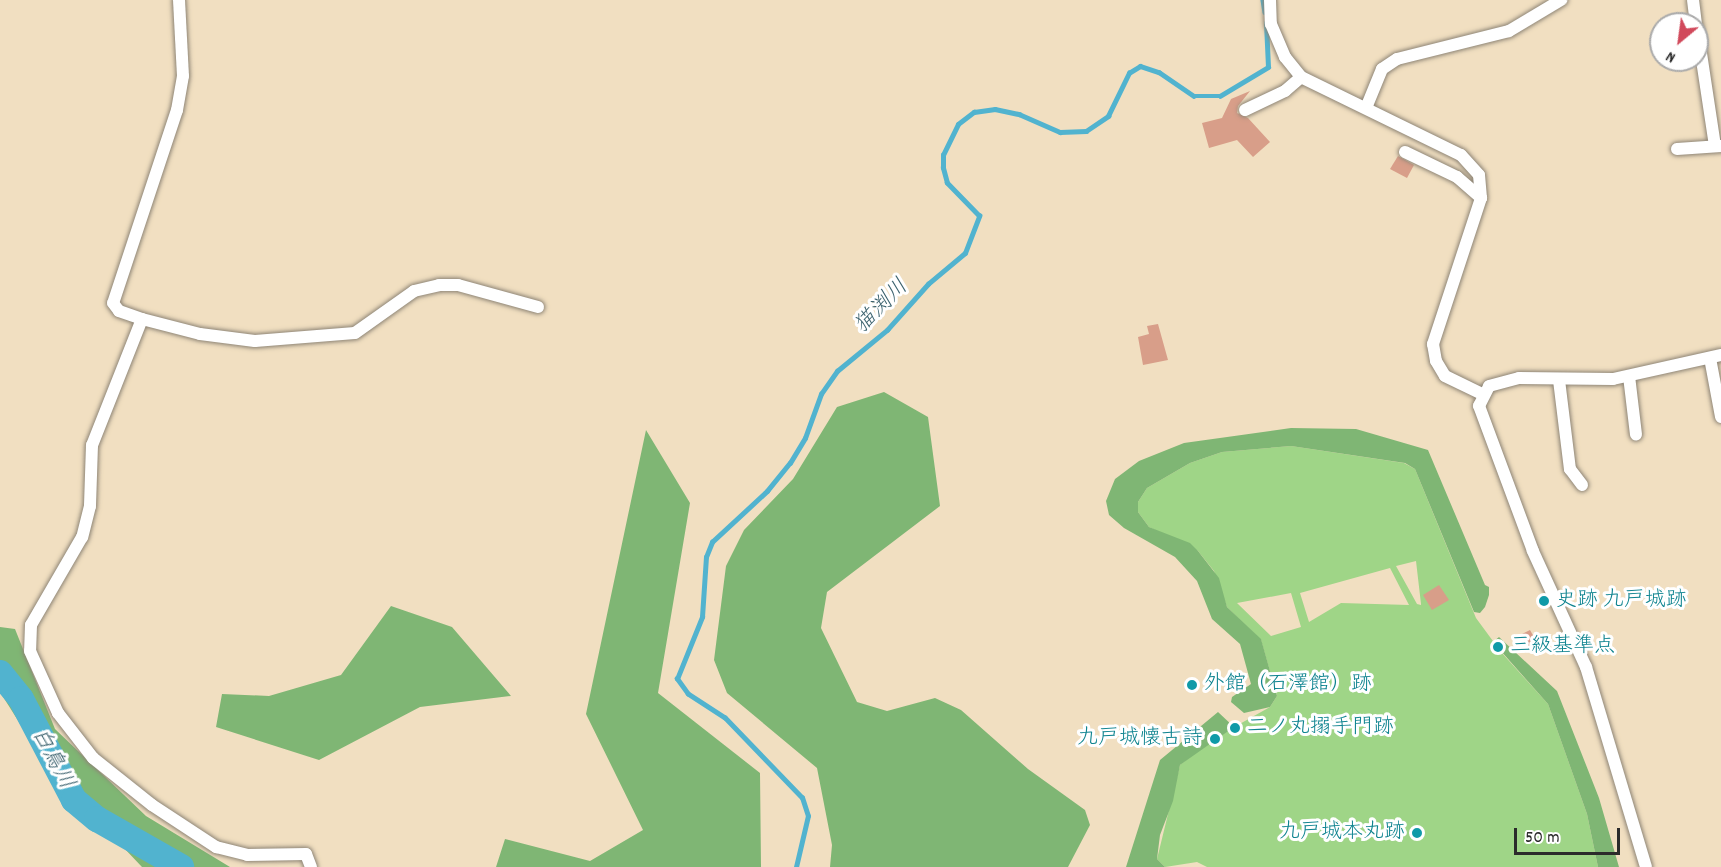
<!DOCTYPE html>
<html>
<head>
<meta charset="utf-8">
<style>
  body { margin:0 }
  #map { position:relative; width:1721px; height:867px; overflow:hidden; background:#f1dfc1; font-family:Dekko,"Klee One",sans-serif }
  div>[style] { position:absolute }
  .green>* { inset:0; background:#9fd587 }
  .forest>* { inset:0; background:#7fb674 }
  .stream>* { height:4.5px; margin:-2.25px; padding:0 2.25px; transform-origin:2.25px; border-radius:2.25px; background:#51b3cf }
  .river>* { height:26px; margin:-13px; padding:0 13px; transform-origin:13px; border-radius:13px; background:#51b3cf }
  .building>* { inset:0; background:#d89e89 }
  .roads { filter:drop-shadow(0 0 2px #8e8576) drop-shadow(0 0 2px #8e8576) }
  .street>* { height:12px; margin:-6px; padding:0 6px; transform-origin:6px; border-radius:6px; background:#fff }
  .dots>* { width:16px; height:16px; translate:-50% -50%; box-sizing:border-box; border:3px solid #fff; border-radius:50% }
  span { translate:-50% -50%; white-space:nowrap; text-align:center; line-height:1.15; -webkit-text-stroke:6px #fff; paint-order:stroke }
  .culture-label { font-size:21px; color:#0d838f }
  .left { translate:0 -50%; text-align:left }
  .right { translate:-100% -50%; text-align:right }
  .water-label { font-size:22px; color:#3a616d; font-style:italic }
  .north { position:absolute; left:1649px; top:12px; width:60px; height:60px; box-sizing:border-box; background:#fff; border:2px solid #aaa; border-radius:50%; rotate:209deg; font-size:16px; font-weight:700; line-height:24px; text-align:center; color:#2b2b2b }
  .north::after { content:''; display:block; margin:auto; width:21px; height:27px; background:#d1495b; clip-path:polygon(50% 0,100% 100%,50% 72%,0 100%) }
  .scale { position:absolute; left:1514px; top:828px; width:106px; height:27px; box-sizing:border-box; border:3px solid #2b2b2b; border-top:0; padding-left:8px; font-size:18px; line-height:21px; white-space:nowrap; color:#2b2b2b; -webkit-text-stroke:4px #fff; paint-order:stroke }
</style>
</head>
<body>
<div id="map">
  <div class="green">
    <div style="clip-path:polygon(evenodd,1291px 446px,1404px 463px,1415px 469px,1476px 618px,1501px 652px,1548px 704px,1587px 814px,1598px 867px,1207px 867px,1197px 862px,1165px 867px,1157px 859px,1180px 765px,1211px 740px,1270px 707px,1277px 696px,1261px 640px,1227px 607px,1214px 571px,1198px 551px,1149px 527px,1138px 512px,1138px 502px,1147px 488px,1190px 463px,1222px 452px,1291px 446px,1416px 561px,1421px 604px,1421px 605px,1417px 604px,1396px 566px,1416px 561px,1291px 446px,1390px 568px,1409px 605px,1341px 603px,1309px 622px,1300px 593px,1390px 568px,1291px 446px,1291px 593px,1301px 627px,1271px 636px,1237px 603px,1291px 593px)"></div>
  </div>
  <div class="forest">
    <div style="clip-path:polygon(884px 392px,928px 417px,940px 506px,827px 592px,821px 628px,857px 702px,887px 711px,935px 698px,961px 710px,1028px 769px,1085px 810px,1090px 825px,1068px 867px,830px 867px,832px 845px,817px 768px,727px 693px,714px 660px,726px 566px,744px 530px,793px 479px,837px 407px)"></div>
    <div style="clip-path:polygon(1291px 428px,1356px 429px,1428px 450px,1485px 585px,1489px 587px,1489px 595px,1485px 607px,1480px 613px,1474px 612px,1415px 469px,1405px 463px,1291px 446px,1222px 452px,1190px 463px,1147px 488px,1138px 502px,1138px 512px,1149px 527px,1190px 543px,1198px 551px,1219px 578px,1227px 607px,1261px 639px,1277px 696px,1270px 707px,1244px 713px,1231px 702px,1232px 697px,1251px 684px,1240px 644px,1212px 619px,1197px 581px,1175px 557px,1124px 528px,1109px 515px,1106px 501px,1115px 479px,1139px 461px,1184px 443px)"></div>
    <div style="clip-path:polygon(646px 430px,690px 503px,658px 693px,760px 773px,761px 867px,496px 867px,505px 839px,590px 861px,643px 830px,586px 714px)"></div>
    <div style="clip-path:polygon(391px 606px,452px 627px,511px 696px,420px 707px,319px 760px,216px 727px,222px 694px,269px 696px,341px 675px)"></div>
    <div style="clip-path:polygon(0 627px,15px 629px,55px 729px,146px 816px,230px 867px,142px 867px,48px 768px,0 692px)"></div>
    <div style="clip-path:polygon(1499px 637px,1557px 691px,1599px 798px,1619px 867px,1598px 867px,1587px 814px,1548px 704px,1493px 642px)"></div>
    <div style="clip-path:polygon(1218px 712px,1234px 727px,1180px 765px,1173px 801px,1160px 835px,1157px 859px,1165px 867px,1126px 867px,1160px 760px)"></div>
  </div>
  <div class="stream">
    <div style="left:1263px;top:0;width:12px;rotate:81deg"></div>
    <div style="left:796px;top:867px;width:52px;rotate:-76.8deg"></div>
    <div style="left:808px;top:816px;width:19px;rotate:-108deg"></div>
    <div style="left:802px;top:798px;width:111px;rotate:-133.9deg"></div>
    <div style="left:725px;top:718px;width:44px;rotate:-147deg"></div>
    <div style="left:688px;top:694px;width:19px;rotate:-126deg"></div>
    <div style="left:677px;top:679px;width:67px;rotate:-68deg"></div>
    <div style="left:702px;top:617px;width:60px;rotate:-86.2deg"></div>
    <div style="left:706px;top:557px;width:16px;rotate:-68deg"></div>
    <div style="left:712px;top:542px;width:75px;rotate:-42.8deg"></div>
    <div style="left:767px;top:491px;width:36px;rotate:-51deg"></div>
    <div style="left:790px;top:463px;width:29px;rotate:-59deg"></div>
    <div style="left:805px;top:438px;width:47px;rotate:-70deg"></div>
    <div style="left:821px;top:394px;width:28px;rotate:-55deg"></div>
    <div style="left:837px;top:371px;width:65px;rotate:-39.4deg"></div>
    <div style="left:887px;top:330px;width:62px;rotate:-48.3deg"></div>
    <div style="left:928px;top:284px;width:48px;rotate:-40deg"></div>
    <div style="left:965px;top:253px;width:40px;rotate:-69deg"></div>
    <div style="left:979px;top:216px;width:46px;rotate:-134.1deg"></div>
    <div style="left:947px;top:183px;width:16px;rotate:-105deg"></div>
    <div style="left:943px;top:168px;width:13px;rotate:-90deg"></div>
    <div style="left:943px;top:155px;width:34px;rotate:-64deg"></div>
    <div style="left:958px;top:124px;width:20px;rotate:-37deg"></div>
    <div style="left:974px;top:112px;width:21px;rotate:-8deg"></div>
    <div style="left:995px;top:109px;width:25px;rotate:12deg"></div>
    <div style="left:1019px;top:114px;width:45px;rotate:23.7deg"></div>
    <div style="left:1060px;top:132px;width:26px;rotate:-2deg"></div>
    <div style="left:1086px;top:131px;width:27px;rotate:-34deg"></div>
    <div style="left:1108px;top:116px;width:48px;rotate:-64deg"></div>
    <div style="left:1129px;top:73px;width:13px;rotate:-32deg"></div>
    <div style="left:1140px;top:66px;width:20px;rotate:18deg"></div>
    <div style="left:1159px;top:72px;width:42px;rotate:34.4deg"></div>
    <div style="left:1194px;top:96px;width:26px"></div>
    <div style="left:1220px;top:96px;width:56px;rotate:-31.1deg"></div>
    <div style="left:1268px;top:67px;width:44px;rotate:-92.6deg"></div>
  </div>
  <div class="river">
    <div style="left:0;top:673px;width:33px;rotate:51deg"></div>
    <div style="left:21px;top:699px;width:114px;rotate:62.3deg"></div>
    <div style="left:74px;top:800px;width:30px;rotate:40deg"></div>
    <div style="left:97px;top:819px;width:97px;rotate:29.7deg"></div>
  </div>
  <div class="building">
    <div style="clip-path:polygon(1250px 91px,1238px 106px,1237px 113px,1248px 118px,1270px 142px,1253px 157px,1237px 140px,1209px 148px,1202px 123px,1222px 118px,1231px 99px)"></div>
    <div style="clip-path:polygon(1398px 156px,1414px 165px,1407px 178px,1390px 169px)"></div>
    <div style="clip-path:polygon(1158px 324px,1168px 360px,1143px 365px,1138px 337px,1149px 334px,1147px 326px)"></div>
    <div style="clip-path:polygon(1439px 585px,1449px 600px,1432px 610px,1423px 595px)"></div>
    <div style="clip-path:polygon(1530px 630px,1539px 646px,1525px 653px,1516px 637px)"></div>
  </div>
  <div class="roads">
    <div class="street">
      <div style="left:179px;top:0;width:76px;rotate:87deg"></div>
      <div style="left:183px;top:76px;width:35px;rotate:100deg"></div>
      <div style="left:177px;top:110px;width:203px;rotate:108.3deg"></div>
      <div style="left:113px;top:303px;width:10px;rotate:53deg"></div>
      <div style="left:119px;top:311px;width:24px;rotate:19deg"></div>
      <div style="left:142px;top:319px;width:136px;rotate:111.6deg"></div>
      <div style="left:92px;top:445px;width:61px;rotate:91.9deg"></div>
      <div style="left:90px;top:506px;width:32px;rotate:104deg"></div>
      <div style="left:82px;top:537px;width:102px;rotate:120.1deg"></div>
      <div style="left:31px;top:625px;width:26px;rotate:92deg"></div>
      <div style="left:30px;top:651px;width:68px;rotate:65.7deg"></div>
      <div style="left:58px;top:713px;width:57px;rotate:52.1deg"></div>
      <div style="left:93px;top:758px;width:75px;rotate:38.5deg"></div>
      <div style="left:152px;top:805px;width:77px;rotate:33.3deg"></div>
      <div style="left:216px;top:847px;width:32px;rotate:14deg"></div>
      <div style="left:247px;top:855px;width:59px;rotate:-1deg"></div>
      <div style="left:306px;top:854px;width:14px;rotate:69deg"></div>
      <div style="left:1270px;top:0;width:24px;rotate:88deg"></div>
      <div style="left:1271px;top:24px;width:36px;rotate:67deg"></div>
      <div style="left:1285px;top:57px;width:26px;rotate:51deg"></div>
      <div style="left:1301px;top:77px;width:178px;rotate:26deg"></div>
      <div style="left:1461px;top:155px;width:27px;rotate:48deg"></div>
      <div style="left:1479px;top:175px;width:23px;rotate:85deg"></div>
      <div style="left:1481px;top:198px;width:154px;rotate:108.2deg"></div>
      <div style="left:1433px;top:344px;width:17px;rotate:80deg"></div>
      <div style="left:1436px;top:361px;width:17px;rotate:59deg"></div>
      <div style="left:1445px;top:376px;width:41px;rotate:25.9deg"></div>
      <div style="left:1693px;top:0;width:24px;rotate:83deg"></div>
      <div style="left:1697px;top:27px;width:120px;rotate:81.4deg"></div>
      <div style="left:1366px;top:108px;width:42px;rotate:-67.7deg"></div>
      <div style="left:1382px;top:69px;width:18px;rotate:-34deg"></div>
      <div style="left:1397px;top:59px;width:115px;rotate:-14deg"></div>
      <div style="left:1509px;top:31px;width:61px;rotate:-30.8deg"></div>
      <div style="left:1245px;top:110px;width:44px;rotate:-25.4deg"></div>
      <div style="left:1285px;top:91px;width:21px;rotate:-41deg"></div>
      <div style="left:1677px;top:149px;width:44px;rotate:-3.9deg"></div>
      <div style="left:1405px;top:152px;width:58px;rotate:25.7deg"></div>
      <div style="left:1457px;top:177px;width:32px;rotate:41deg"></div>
      <div style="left:142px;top:319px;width:60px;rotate:14.5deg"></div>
      <div style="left:200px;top:334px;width:55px;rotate:7.3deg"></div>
      <div style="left:255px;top:341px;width:100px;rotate:-4.6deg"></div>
      <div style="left:355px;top:333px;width:72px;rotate:-35.4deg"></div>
      <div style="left:414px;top:291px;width:26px;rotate:-13deg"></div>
      <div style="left:439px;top:285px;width:19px"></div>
      <div style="left:458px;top:285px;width:83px;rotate:15.4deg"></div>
      <div style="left:1710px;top:358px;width:60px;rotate:79.4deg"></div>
      <div style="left:1629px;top:376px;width:59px;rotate:83.2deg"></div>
      <div style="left:1559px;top:380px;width:90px;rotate:83deg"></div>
      <div style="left:1570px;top:469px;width:20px;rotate:53deg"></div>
      <div style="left:1646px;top:867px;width:209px;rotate:-106.7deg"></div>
      <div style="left:1586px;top:667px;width:128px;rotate:-114.6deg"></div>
      <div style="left:1533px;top:551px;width:155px;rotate:-110.4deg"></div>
      <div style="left:1479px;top:406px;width:22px;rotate:-63deg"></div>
      <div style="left:1489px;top:386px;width:31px;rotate:-15deg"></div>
      <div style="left:1519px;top:378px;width:94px;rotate:0.6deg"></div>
      <div style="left:1613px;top:379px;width:111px;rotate:-12.5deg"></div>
    </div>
  </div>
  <div class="dots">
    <div style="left:1544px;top:601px;background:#0f9aa8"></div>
    <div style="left:1498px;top:647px;background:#0f9aa8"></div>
    <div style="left:1192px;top:685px;background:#0f9aa8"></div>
    <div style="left:1235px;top:728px;background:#0f9aa8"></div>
    <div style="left:1215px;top:739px;background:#0f9aa8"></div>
    <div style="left:1417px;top:833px;background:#0f9aa8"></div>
  </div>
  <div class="culture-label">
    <span class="left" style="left:1556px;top:601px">史跡 九戸城跡</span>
    <span class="left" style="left:1510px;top:647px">三級基準点</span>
    <span class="left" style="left:1204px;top:685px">外館（石澤館）跡</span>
    <span class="left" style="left:1247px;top:728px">二ノ丸搦手門跡</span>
    <span class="right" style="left:1203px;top:739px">九戸城懐古詩</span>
    <span class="right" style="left:1405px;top:833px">九戸城本丸跡</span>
  </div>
  <div class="water-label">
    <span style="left:882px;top:307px;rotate:-45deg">猫渕川</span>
    <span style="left:52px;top:759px;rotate:62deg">白鳥川</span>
  </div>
  <div class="north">N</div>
  <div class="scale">50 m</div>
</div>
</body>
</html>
